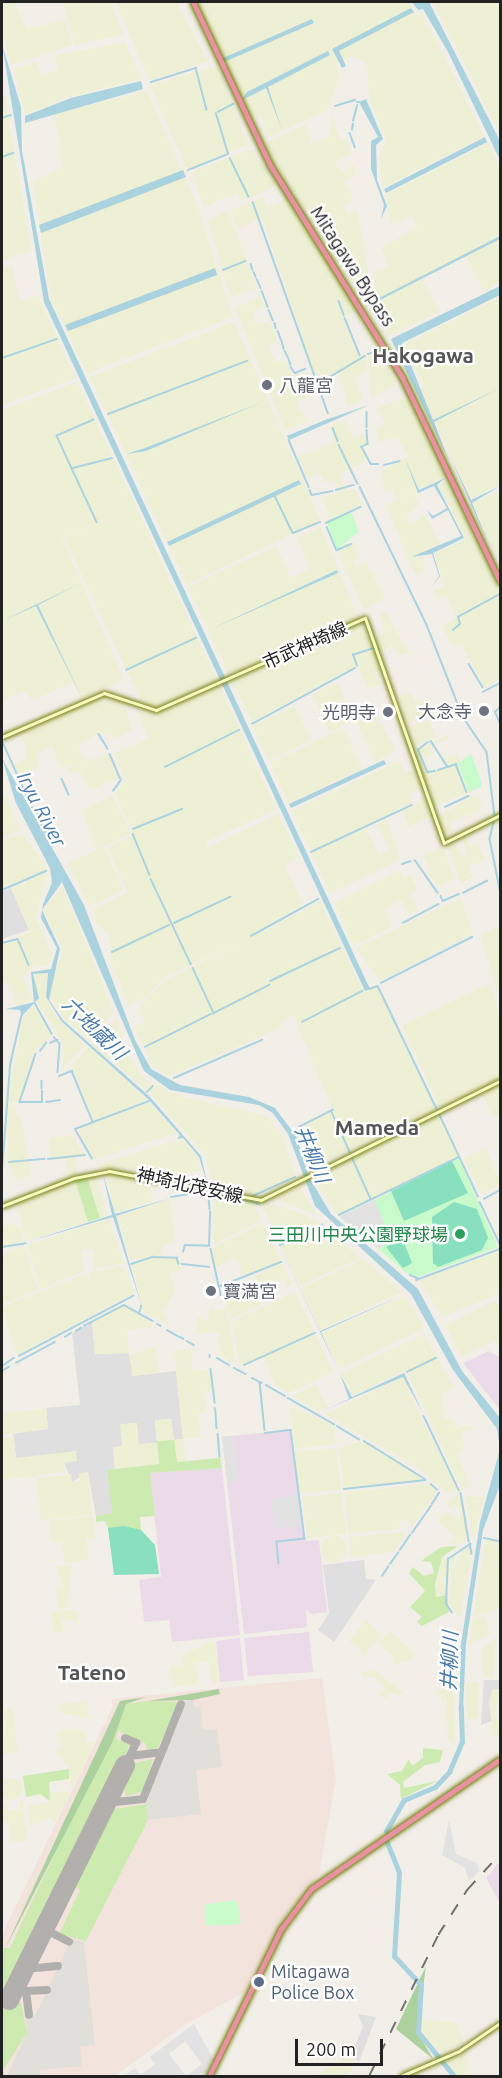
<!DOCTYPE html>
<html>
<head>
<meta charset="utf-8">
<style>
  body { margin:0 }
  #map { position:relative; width:502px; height:2078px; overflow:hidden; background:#f2efe9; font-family:Ubuntu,"Noto Sans JP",sans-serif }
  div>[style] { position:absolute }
  .residential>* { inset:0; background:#e0dfdf }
  .industrial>* { inset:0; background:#ebdbe8 }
  .military>* { inset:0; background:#f3e3dd }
  .airport>* { inset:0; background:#e1dfda }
  .farmland>* { inset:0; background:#eef0d5 }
  .round { border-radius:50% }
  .grass>* { inset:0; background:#cdebb0 }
  .forest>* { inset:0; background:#add19e }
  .park>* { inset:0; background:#c8facc }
  .pitch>* { inset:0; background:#88e0be }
  .parking>* { inset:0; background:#e2e2e2 }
  .water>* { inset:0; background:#aad3df }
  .stream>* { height:1.5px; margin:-0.75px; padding:0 0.75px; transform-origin:0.75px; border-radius:0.75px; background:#aad3df }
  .river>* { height:5px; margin:-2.5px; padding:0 2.5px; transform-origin:2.5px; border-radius:2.5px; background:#aad3df }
  .taxiway>* { height:8px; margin:-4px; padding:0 4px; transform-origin:4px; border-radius:4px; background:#b1b0ac }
  .runway>* { height:20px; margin:-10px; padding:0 10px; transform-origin:10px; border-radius:10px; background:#b1b0ac }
  .roads { filter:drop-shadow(0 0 2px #707d05) drop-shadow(0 0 2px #707d05) }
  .secondary>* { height:3px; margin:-1.5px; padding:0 1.5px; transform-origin:1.5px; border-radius:1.5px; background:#f7fabf }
  .highway>* { height:5px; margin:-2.5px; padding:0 2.5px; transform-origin:2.5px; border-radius:2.5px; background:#e892a2 }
  .rail>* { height:1.5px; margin-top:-0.75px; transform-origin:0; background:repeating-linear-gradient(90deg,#707070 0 12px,transparent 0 24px) }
  .dots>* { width:16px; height:16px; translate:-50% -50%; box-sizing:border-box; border:3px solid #fff; border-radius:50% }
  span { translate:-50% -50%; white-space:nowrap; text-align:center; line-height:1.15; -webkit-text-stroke:4.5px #fff; paint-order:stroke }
  .street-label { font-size:18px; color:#222 }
  .worship-label { font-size:18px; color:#5b616d }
  .left { translate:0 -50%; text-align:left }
  .right { translate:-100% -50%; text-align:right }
  .leisure-label { font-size:18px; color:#27864d }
  .service-label { font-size:18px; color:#4e5e75 }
  .water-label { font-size:20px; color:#4a7aab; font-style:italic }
  .quarter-label { font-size:21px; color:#555; font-weight:700 }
  .frame { position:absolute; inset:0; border:3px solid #222; pointer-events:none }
  .scale { position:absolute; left:295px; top:2039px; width:88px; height:27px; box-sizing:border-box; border:3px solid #222; border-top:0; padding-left:8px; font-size:18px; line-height:21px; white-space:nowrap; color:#222; -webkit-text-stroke:4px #fff; paint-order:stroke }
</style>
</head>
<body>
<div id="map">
  <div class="residential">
    <div style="clip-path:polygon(11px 888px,29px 930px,2px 939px,2px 892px)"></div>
    <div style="clip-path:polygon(92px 1322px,95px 1354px,129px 1353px,133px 1376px,176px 1371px,183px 1439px,174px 1440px,171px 1419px,155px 1421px,157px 1443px,113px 1447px,115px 1469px,107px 1470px,113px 1514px,96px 1516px,88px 1472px,72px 1482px,64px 1462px,16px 1458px,13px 1433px,48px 1429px,46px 1408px,80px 1405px,72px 1333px)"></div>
    <div style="clip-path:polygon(364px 1560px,366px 1579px,376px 1580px,334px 1642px,318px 1630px,329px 1613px,323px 1565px)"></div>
    <div style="clip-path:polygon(484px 1680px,500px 1680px,500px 1689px,492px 1690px,492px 1721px,481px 1725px)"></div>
    <div style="clip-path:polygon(358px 2014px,376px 2017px,359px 2062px,351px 2055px,363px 2027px)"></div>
  </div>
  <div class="industrial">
    <div style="clip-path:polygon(489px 1351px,500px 1357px,500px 1410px,463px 1363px)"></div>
    <div style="clip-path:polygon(290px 1430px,305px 1541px,319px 1540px,327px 1612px,311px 1614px,306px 1609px,307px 1627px,244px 1634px,222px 1437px)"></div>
    <div style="clip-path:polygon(222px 1468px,240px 1635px,172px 1642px,169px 1620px,144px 1622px,139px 1580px,161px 1577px,150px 1473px)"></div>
    <div style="clip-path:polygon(309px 1632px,313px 1672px,248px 1676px,244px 1638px)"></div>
    <div style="clip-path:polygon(240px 1638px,244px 1680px,220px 1682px,216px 1641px)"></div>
    <div style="clip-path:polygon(500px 1861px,500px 1903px,486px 1878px)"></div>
  </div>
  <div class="military">
    <div style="clip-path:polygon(322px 1678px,336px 1779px,319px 1874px,288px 1911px,247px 1991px,186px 2024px,115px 2076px,2px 2076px,2px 1934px,113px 1706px,112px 1699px)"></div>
  </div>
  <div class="airport">
    <div style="clip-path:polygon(193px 1700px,194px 1707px,200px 1706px,203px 1729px,217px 1730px,222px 1767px,196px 1770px,201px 1814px,148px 1820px,146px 1804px,184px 1701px)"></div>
    <div style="clip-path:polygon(71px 1939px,84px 1942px,95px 2045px,80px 2047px,82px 2066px,40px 2070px,40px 2076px,7px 2076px,27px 2033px,25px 2015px,36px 2014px)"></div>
  </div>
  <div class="farmland">
    <div style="clip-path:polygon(2px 2px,14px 2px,27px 29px,65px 20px,72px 45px,11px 65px,2px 35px)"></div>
    <div style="clip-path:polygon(63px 2px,111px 2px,123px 35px,75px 45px)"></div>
    <div style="clip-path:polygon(116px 2px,176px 2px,207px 61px,150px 81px)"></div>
    <div style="clip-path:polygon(197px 2px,409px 2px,416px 15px,422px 13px,484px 136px,383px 188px,379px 157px,386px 139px,370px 101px,366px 62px,351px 56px,336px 64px,339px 77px,327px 111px,268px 137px,261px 115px,252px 119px)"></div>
    <div style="clip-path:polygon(433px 2px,500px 2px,500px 134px)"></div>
    <div style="clip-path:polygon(125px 42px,141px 79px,69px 97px,25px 115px,14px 69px,36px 62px,42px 75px,58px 69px,54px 56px)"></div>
    <div style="clip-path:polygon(217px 66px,248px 145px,187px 169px,150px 85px)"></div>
    <div style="clip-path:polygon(2px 79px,31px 251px,2px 261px)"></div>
    <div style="clip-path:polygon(147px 91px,197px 205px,233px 317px,87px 373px,51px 299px,33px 181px,62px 167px,55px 114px)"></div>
    <div style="clip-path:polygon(331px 113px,340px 141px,347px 139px,351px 154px,335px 162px,340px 172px,354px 165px,356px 175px,344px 181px,354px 200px,344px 205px,348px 214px,356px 210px,361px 226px,368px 274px,357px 279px,360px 293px,266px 149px,267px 142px,306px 124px,311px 143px,330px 137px)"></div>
    <div style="clip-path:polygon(488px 143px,500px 168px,500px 282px,483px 291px,466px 256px,422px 278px,439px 312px,388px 336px,377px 313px,373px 273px,389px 267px,381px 247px,418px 228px,412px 216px,390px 225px,387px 194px)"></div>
    <div style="clip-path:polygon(251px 149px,277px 186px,241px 201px,237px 193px,204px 207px,193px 172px)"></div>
    <div style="clip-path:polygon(284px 191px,360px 309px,342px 317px,360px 359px,365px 359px,366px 372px,354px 378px,363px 399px,348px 407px,338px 371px,319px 379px,313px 370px,262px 218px,238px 229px,231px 210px,263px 198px,267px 208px,282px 201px)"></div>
    <div style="clip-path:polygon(228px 211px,257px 288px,231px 297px,207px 220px)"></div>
    <div style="clip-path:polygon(12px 264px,20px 301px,38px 295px,75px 378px,2px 405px,2px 268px)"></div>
    <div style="clip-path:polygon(261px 297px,264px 306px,253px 311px,256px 324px,269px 322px,277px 340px,268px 346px,276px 362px,286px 360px,291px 376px,307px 372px,317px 383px,318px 392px,296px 402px,307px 421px,285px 430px,235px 307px)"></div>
    <div style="clip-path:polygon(500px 297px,500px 485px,471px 499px,420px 390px,425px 387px,404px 345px)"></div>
    <div style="clip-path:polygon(234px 322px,320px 520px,187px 585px,90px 377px)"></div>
    <div style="clip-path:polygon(383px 351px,396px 385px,371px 397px,368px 355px)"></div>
    <div style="clip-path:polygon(77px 382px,217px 680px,156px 707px,144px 707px,65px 539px,96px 522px,62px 539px,124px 680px,81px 699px,73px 683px,32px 700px,24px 691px,2px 701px,2px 410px)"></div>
    <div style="clip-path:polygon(406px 396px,446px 477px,396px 499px,393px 489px,385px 492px,380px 472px,408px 456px,397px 438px,379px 442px,376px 428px,385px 424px,377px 408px)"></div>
    <div style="clip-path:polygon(345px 420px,353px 438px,367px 432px,367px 443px,361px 447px,368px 459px,339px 475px,347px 491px,356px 490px,363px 504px,331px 519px,322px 497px,338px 493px,335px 480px,324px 482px,321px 474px,307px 478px,297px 457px,335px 442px,329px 426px)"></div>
    <div style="clip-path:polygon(447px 480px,473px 534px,465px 538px,438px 485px)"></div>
    <div style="clip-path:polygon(500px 491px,500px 562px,473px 503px)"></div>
    <div style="clip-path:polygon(414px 492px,419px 505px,407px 516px,410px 524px,426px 515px,441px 546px,423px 554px,424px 571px,415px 575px,386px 505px)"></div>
    <div style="clip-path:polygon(321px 527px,358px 618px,229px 674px,188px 587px,276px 546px,291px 578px,310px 569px,297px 538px)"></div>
    <div style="clip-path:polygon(474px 536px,500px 591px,500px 679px,485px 687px,461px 644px,453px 647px,442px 627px,456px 617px,446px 595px,437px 599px,433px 591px,445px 585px,434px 554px)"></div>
    <div style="clip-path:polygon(353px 542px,360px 557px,353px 560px,357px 567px,366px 562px,385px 598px,364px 610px,337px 549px)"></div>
    <div style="clip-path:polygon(387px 611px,395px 629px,409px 652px,399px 656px,392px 646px,381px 651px,376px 637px,386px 632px,379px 614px)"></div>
    <div style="clip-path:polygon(361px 623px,374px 646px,351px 655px,355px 666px,252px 722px,232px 680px)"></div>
    <div style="clip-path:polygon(374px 649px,382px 672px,376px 675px,380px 684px,368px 689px,354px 657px)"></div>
    <div style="clip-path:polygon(337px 682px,354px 720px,330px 732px,312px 694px)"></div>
    <div style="clip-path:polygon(220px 686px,276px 809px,205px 842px,208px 847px,279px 814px,299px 858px,285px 865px,303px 905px,249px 938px,163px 978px,147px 997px,128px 1006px,111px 960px,109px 934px,96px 924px,93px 911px,127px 892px,108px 848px,134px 834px,115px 793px,126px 780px,114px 753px,149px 739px,137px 711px,158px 712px)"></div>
    <div style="clip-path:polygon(411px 693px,415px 703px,427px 699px,434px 714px,408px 724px,399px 696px)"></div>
    <div style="clip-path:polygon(100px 697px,124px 703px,132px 731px,116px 738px,101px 733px,78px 744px,86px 761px,108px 754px,119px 778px,89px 790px,80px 771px,70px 774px,67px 766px,61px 768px,52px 746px,36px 755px,40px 766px,20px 777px,14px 764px,25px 758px,26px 749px,19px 733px)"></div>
    <div style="clip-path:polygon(295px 706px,311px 740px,269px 761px,253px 726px)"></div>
    <div style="clip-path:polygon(375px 714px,396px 750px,375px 762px,356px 722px)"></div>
    <div style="clip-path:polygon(429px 720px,435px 736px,415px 747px,409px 727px)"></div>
    <div style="clip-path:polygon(343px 728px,362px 769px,288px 803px,270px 763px)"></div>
    <div style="clip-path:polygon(447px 735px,448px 740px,430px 745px,432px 754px,422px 758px,428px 773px,448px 768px,444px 758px,456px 755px,455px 743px,469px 792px,435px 806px,414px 752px)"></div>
    <div style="clip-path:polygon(399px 761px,405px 773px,416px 769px,423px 788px,408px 795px,411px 804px,311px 851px,292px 811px)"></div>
    <div style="clip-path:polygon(2px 791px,21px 830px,2px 837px)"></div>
    <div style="clip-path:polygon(112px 796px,131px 833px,104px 847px,123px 890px,89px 906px,68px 862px,97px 850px,82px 811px)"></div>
    <div style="clip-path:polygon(471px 796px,482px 799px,480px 811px,449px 822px,453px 834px,443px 834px,437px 818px)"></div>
    <div style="clip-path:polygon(427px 799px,432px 816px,409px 827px,402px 811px)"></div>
    <div style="clip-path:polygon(387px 818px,400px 860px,330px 893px,312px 853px,366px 828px,379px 855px,390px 850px,377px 823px)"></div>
    <div style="clip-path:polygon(22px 833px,47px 869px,2px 889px,2px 840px)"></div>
    <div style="clip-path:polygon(465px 836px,471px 847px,478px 843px,485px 861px,468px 866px,473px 877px,461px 884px,448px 848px,454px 842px,462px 857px,468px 854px,461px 838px)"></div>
    <div style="clip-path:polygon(443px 847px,454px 879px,439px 887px,426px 872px,430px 869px,423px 855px)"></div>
    <div style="clip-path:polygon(400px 870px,404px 879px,411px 876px,418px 890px,410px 894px,418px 910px,409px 914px,400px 899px,384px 909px,392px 927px,354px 945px,334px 903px)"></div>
    <div style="clip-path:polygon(47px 872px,35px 917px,52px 955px,47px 967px,36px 964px,23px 976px,33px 999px,17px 1006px,10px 984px,2px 981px,2px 945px,30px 932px,11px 888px)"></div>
    <div style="clip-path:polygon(63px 887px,114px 1013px,89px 1041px,65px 1019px,49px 994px,63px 951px,43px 910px)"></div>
    <div style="clip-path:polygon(461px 898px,473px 934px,380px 981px,356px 948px)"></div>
    <div style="clip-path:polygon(320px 902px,364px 993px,377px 987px,436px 1110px,311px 1168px,298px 1129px,333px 1111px,294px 1016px,288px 1015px,280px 1028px,168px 1077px,153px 1065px,134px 1027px,145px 1022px,138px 1009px,164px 981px)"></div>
    <div style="clip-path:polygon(500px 926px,500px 1000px,480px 935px)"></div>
    <div style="clip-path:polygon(38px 972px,48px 973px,45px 996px,58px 1019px,85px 1045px,63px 1069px,63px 1043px,37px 1002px,32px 979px)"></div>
    <div style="clip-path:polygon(490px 984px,500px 1016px,500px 1078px,440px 1108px,402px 1025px)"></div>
    <div style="clip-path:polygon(35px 1004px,51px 1035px,32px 1055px,19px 1102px,7px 1103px,23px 1017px)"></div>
    <div style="clip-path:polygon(117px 1019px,128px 1055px,146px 1080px,182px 1097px,264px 1115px,281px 1132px,295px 1175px,258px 1195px,213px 1188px,206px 1156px,149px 1092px,91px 1044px)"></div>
    <div style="clip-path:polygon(88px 1047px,148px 1100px,94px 1121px,72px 1066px)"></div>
    <div style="clip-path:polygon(500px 1084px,500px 1115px,493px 1118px,482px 1092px)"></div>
    <div style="clip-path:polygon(149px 1102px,177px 1133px,94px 1159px,77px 1129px)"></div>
    <div style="clip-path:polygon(7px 1105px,16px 1105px,15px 1116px,21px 1117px,31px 1175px,16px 1181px,8px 1162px)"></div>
    <div style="clip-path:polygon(438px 1114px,458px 1156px,338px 1215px,314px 1179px,351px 1157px,362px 1179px,352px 1156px)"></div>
    <div style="clip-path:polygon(72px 1135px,84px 1155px,69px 1158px,75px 1158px,77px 1175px,69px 1177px,66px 1158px,50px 1161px,49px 1138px)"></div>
    <div style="clip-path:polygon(182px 1139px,199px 1158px,201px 1171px,186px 1173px,188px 1181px,127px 1168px,101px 1169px,99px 1164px)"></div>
    <div style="clip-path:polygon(486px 1148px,500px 1185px,481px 1194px,464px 1157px)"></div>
    <div style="clip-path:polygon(105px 1173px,148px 1177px,153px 1201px,115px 1213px)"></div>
    <div style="clip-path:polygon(96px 1175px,108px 1215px,100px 1218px,87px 1177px)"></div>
    <div style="clip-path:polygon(75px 1180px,88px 1222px,25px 1241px,18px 1204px)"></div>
    <div style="clip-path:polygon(299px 1184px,316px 1214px,315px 1215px,270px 1196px)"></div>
    <div style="clip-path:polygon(213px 1194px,253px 1203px,262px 1221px,214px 1244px)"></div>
    <div style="clip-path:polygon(171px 1199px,175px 1241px,162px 1245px,163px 1254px,130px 1260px,117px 1216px)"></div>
    <div style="clip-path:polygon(261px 1202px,293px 1210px,322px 1224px,280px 1244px)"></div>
    <div style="clip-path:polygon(109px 1219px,124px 1263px,94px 1269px,93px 1250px,81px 1249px,83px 1272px,41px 1289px,27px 1245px)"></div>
    <div style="clip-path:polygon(263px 1223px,281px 1262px,244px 1277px,235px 1257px,213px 1269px,214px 1247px)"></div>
    <div class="round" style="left:0;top:1224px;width:22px;height:22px"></div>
    <div style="clip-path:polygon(323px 1226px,360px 1258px,300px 1286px,281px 1246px)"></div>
    <div style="clip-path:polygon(24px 1246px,38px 1290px,2px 1304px,4px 1254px)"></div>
    <div style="clip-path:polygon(500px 1251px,500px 1293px,443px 1317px,419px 1280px)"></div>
    <div style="clip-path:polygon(152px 1257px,177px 1259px,180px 1265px,181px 1270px,170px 1273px,175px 1290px,163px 1312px,170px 1326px,143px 1311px,132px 1265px)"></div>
    <div style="clip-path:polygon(363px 1259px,402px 1292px,320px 1330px,301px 1288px)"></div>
    <div style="clip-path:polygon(282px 1263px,292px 1284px,285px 1287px,286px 1278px,258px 1288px,255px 1276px)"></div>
    <div style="clip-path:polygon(124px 1266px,134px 1293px,17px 1355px,2px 1307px,84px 1274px,90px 1280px,90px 1272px)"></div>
    <div style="clip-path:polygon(257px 1291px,260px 1305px,231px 1319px,224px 1297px)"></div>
    <div style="clip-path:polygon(295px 1292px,314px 1332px,240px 1366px,232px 1321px)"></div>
    <div style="clip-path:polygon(405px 1296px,423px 1324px,421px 1330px,339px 1369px,322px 1333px)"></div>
    <div style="clip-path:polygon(495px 1300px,500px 1312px,500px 1349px,495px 1341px,461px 1357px,446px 1326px)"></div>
    <div style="clip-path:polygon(211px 1303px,212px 1310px,227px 1309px,236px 1364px,218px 1354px,220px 1333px,197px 1333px,196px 1317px,208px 1321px)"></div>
    <div style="clip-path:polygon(124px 1306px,153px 1323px,152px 1327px,127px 1330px,129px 1353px,95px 1354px,92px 1322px)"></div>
    <div style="clip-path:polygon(315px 1334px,333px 1372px,289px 1393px,275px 1384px,264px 1357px)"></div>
    <div style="clip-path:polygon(424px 1334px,454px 1388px,442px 1394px,444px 1419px,452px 1418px,456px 1429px,470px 1424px,473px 1430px,461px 1435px,465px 1449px,457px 1453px,470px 1487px,462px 1490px,406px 1370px,352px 1396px,341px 1374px)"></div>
    <div style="clip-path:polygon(155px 1346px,158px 1373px,132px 1376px,130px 1355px)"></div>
    <div style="clip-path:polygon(191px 1349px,193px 1371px,211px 1369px,213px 1390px,204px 1392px,206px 1413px,198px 1414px,201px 1438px,184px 1439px,186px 1461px,177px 1462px,173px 1440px,157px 1441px,155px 1420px,171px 1419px,174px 1440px,183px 1439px,174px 1350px)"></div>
    <div style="clip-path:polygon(403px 1377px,419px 1413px,458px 1490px,447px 1493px,417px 1467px,325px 1414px)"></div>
    <div style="clip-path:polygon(316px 1385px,328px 1408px,320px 1411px,292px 1396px)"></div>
    <div style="clip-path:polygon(290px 1406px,334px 1425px,336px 1444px,295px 1449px)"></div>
    <div style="clip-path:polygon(2px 1407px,3px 1413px,46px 1408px,48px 1429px,2px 1435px)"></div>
    <div style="clip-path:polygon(137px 1423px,139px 1444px,157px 1443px,159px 1464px,115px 1469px,113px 1447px,122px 1446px,120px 1424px)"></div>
    <div style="clip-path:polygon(14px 1437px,16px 1458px,76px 1451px,77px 1461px,64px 1463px,65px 1472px,2px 1480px,2px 1438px)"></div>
    <div style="clip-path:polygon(362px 1441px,412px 1469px,424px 1481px,344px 1489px,339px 1448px)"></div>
    <div style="clip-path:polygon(336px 1448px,341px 1490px,299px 1494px,294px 1452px)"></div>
    <div style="clip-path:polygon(88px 1472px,92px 1515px,41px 1521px,36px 1478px,71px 1474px,72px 1482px,80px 1481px,79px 1473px)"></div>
    <div style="clip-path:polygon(429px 1484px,437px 1491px,411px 1529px,409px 1520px,399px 1521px,400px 1529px,348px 1534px,345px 1492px)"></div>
    <div style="clip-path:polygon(465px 1491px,468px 1496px,484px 1497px,474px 1543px)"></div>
    <div style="clip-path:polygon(341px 1493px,346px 1534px,307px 1538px,302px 1497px)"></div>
    <div style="clip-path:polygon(459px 1494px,467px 1517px,466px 1541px,458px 1545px,450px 1544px,455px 1536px,438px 1522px,441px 1516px,449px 1513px,457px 1519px,462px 1512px,455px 1504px,451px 1508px,445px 1504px)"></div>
    <div style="clip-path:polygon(93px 1516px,95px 1538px,86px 1539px,89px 1560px,64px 1563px,62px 1542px,52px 1543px,50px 1521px)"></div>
    <div style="clip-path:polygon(401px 1532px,406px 1534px,394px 1552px,351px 1557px,349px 1537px)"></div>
    <div class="round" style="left:321px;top:1536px;width:26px;height:26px"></div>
    <div style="clip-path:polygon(486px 1540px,500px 1543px,500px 1608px,473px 1616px)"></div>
    <div style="clip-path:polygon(458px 1549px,452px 1565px,452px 1574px,461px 1552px,470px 1549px,471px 1556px,460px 1619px,449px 1604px,452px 1576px,448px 1574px,447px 1595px,435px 1597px,435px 1588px,442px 1557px,449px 1559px)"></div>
    <div style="clip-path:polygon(71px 1565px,68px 1608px,59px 1609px,56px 1588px,64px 1587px,56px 1566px)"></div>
    <div style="clip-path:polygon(76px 1609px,79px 1629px,73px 1619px,62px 1620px,63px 1631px,53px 1633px,51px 1612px)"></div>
    <div style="clip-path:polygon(484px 1616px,490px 1634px,470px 1644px,473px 1618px)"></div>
    <div style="clip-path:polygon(365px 1620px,382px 1635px,365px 1655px,349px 1641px)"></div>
    <div style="clip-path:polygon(390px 1630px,415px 1655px,408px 1662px,392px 1664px,394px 1658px,379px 1643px)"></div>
    <div style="clip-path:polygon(496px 1639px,493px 1679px,484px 1677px,481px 1649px)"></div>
    <div style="clip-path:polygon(215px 1640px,219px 1682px,212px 1683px,209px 1661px,196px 1663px,198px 1684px,173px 1687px,170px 1666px,183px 1665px,182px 1655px)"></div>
    <div style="clip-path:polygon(375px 1670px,403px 1692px,400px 1696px,391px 1693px,385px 1699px,379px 1694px,385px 1688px,374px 1677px,363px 1678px,362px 1672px)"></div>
    <div style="clip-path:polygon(449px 1673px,455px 1673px,454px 1746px,447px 1739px,446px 1694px,444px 1702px,436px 1691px,447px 1686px)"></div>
    <div style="clip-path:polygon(466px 1682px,479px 1682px,477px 1719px,467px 1719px)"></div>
    <div style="clip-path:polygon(500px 1689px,496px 1711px,500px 1735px,493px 1737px,489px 1702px,492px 1690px)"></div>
    <div style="clip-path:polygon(87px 1701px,89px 1718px,61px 1713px,60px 1704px)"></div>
    <div style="clip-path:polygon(6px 1709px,13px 1709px,18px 1752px,2px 1754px)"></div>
    <div style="clip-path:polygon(74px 1728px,84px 1731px,86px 1743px,95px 1742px,55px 1824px,51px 1818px,29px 1826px,28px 1806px,50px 1801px,50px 1792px,71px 1792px,69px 1769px,56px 1749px,61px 1749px,59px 1730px)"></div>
    <div class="round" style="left:0;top:1778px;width:22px;height:22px"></div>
    <div style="clip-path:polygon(22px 1798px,27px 1841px,12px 1842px,9px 1822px,2px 1823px,2px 1801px,8px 1811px,19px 1810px)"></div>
    <div style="clip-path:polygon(423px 2019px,457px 2023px,463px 2041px,447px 2051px,436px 2049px,419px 2031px)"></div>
    <div style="clip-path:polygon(466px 2051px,468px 2076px,456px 2076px,444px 2061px)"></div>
    <div style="clip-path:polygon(347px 2056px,357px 2063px,346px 2076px,315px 2076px)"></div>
  </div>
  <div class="grass">
    <div style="clip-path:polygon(87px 1177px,100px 1218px,88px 1222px,75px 1180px)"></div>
    <div style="clip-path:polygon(174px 1440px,177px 1462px,220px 1458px,222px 1468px,150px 1473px,155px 1516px,140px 1517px,141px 1530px,108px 1528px,105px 1521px,96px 1522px,96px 1516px,112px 1513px,107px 1470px,159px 1464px,157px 1441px)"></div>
    <div style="clip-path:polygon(458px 1546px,442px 1557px,435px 1584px,436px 1597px,447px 1595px,449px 1612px,422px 1626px,417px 1622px,422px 1617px,410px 1607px,425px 1591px,409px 1573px,413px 1567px,424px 1576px,434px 1573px,431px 1562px,421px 1561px,441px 1547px)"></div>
    <div style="clip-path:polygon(147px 1701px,179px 1702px,158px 1748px,147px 1750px,145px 1743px,119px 1731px,116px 1739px,130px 1745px,63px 1880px,59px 1879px,5px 1998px,21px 2003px,27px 2033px,2px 2072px,2px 1948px,10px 1948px,126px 1704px)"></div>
    <div style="clip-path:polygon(423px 1748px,443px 1750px,440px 1762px,425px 1765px,403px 1782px,404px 1788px,437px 1781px,401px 1799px,400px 1785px,387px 1774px,402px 1771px,409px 1759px,412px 1766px,423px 1758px)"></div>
    <div style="clip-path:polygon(153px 1759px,143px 1792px,126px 1796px,124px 1787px,135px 1763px)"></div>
    <div style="clip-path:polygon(69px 1769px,69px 1779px,49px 1782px,50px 1801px,40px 1794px,26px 1797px,23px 1776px)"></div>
    <div style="clip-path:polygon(146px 1804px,148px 1820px,86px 1941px,59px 1934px,80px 1890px,75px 1886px,113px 1809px)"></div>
  </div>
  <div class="forest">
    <div style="clip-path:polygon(219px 1689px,220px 1694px,193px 1700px,148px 1701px)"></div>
    <div style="clip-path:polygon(146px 1697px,126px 1704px,112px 1743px,4px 1951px,120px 1701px)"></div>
    <div style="clip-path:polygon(426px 1966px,417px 2031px,433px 2059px,396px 2029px)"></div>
  </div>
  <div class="park">
    <div style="clip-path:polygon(351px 512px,359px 532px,337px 549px,326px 521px)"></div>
    <div style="clip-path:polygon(471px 754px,481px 780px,481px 787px,469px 792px,458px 763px)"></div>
    <div style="clip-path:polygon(459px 1158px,498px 1247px,421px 1276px,409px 1275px,340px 1217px)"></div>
    <div style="clip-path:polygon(237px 1900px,241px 1924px,205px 1926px,206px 1904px)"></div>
  </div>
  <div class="pitch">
    <div style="clip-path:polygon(452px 1161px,468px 1193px,404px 1221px,391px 1191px)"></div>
    <div style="clip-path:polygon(454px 1202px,477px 1209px,488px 1238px,482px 1250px,438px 1267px,433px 1263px,432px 1217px)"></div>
    <div style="clip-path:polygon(402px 1238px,412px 1263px,403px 1268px,386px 1247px)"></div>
    <div style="clip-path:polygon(124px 1526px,141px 1530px,155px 1545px,159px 1574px,114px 1575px,108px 1528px)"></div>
  </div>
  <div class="parking">
    <div style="clip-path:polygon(374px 1200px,392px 1239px,379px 1249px,340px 1217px)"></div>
    <div style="clip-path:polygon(234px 1436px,239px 1481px,228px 1483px,222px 1437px)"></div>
    <div style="clip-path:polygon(297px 1494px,301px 1526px,275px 1529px,271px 1499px)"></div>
    <div style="clip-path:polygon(449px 1820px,456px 1854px,477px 1863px,479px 1871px,469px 1881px,465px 1868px,442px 1855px)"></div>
    <div style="clip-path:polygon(194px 2024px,213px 2059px,206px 2076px,186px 2076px,202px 2064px,185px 2041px,169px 2054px,186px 2076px,124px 2076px,135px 2068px,140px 2075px,155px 2064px,150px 2057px)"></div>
  </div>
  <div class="water">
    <div style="clip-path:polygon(412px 2px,429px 2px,500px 141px,500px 160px,448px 52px,423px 9px,418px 10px)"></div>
    <div style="clip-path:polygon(411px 8px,414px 12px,339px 51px,346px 66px,342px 68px,332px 49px)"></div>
    <div style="clip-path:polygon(312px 19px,314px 23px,224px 62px,223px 58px)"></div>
    <div style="clip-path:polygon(2px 44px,21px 107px,22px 151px,49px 299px,370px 989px,365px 991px,44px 302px)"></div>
    <div style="clip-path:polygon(328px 51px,330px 55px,268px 87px,282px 130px,266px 88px,242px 100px,247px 92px)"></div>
    <div style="clip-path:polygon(141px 81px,143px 89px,25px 123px,25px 116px,71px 98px)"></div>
    <div style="clip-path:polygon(366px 99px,383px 139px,376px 145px,377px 180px,387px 206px,381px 219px,384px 205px,371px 169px,371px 141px,378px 137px,359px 102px)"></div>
    <div style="clip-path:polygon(485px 137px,487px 142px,386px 193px,384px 189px)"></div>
    <div style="clip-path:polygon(183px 170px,186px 177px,41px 233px,39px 225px)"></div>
    <div style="clip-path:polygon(500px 236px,500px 239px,380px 300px,379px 298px)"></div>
    <div style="clip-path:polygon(215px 268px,217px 275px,68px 331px,65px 325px)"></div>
    <div style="clip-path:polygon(500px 286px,500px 295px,402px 343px,433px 420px,500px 388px,434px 422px,448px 459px,391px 339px)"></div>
    <div style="clip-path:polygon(265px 401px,146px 451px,126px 454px,145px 448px)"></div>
    <div style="clip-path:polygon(369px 405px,289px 440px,287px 436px,325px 420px)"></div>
    <div style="clip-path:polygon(405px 458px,419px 490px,445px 478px,437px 485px,464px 538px,433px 553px,440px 576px,430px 589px,439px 576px,432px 554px,411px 557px,461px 536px,448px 510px,432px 519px,427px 510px,433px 516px,447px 508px,434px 486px,418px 493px)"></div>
    <div style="clip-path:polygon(452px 461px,471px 500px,500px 486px,472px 503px,489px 545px)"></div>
    <div style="clip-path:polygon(299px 480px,301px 484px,169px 546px,167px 542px)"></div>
    <div style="clip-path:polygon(337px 570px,338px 573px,209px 630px)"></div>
    <div style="clip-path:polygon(81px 583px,38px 605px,82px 698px,36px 606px,2px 621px)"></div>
    <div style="clip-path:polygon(2px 758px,84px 905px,135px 1040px,151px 1069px,180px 1085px,249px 1097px,275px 1108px,296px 1136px,309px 1177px,331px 1214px,418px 1289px,462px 1371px,500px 1418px,500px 1485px,483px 1530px,466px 1644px,463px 1710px,459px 1711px,461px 1644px,480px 1522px,500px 1449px,497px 1429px,453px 1370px,411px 1294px,315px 1206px,288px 1134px,273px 1113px,259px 1105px,170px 1090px,144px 1071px,62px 882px,42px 910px,60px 949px,49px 1000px,63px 1020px,150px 1097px,201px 1156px,208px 1186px,199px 1157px,183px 1138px,177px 1139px,180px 1135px,148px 1099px,62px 1022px,46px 997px,48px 973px,33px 974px,39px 998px,22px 1016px,20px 1010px,6px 1009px,34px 1002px,31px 972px,51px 969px,57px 948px,41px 918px,43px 904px,52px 883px,50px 868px,16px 803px)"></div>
    <div style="clip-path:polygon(384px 760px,386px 764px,291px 808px,289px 804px)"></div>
    <div style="clip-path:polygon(103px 1174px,115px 1214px,171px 1198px,116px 1216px,142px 1307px,113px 1217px,27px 1242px,112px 1215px)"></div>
    <div style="clip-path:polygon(259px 1202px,320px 1331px,403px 1295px,321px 1332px,338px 1370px)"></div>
    <div style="clip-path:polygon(404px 1373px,423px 1413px,403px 1377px,322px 1411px,349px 1399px,340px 1374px,352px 1397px)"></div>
  </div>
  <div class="stream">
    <div style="left:151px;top:82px;width:47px;rotate:-17.3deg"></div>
    <div style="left:196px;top:68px;width:43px;rotate:75.3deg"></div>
    <div style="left:357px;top:102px;width:2px"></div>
    <div style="left:335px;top:106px;width:21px;rotate:-17deg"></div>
    <div style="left:218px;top:112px;width:17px;rotate:-28deg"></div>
    <div style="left:2px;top:118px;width:9px;rotate:-18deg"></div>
    <div style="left:353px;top:121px;width:16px;rotate:-75deg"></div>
    <div style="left:352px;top:130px;width:6px;rotate:-81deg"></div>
    <div style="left:350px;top:133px;width:15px;rotate:70deg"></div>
    <div style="left:2px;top:157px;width:12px;rotate:-20deg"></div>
    <div style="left:230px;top:158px;width:43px;rotate:64deg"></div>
    <div style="left:188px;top:170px;width:43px;rotate:-21.8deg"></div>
    <div style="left:228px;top:154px;width:42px;rotate:-106.7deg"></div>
    <div style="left:253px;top:202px;width:224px;rotate:70.4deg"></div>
    <div style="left:251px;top:264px;width:6px;rotate:72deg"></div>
    <div style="left:223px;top:270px;width:24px;rotate:-22deg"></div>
    <div style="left:254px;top:272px;width:5px;rotate:68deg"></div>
    <div style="left:257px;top:279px;width:10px;rotate:66deg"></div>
    <div style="left:262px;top:291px;width:9px;rotate:69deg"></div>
    <div style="left:266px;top:301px;width:6px;rotate:72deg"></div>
    <div style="left:339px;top:301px;width:15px;rotate:70deg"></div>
    <div style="left:269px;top:310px;width:11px;rotate:68deg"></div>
    <div style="left:345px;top:318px;width:40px;rotate:68deg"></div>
    <div style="left:275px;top:323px;width:5px;rotate:79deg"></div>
    <div style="left:278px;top:331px;width:9px;rotate:69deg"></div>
    <div style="left:282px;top:341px;width:8px;rotate:76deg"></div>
    <div style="left:285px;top:351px;width:7px;rotate:63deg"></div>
    <div style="left:368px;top:354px;width:15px;rotate:-16deg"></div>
    <div style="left:2px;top:358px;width:58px;rotate:-19.1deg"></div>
    <div style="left:289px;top:359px;width:6px;rotate:72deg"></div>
    <div style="left:291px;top:367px;width:7px;rotate:56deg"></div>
    <div style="left:295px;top:373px;width:11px;rotate:-22deg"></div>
    <div style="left:320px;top:383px;width:52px;rotate:-31deg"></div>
    <div style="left:367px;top:412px;width:15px;rotate:90deg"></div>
    <div style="left:108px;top:414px;width:149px;rotate:-20.9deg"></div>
    <div style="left:94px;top:420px;width:40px;rotate:156.6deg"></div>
    <div style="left:57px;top:436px;width:95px;rotate:65.1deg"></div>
    <div style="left:333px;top:428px;width:14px;rotate:69deg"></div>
    <div style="left:367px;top:430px;width:14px;rotate:86deg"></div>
    <div style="left:368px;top:444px;width:7px;rotate:153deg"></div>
    <div style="left:362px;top:447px;width:19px;rotate:62deg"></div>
    <div style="left:371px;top:464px;width:7px"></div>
    <div style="left:289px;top:440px;width:51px;rotate:66.9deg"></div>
    <div style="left:339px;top:445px;width:43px;rotate:64deg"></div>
    <div style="left:384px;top:465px;width:16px;rotate:-14deg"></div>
    <div style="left:73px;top:468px;width:40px;rotate:-14.4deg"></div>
    <div style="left:360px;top:487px;width:153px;rotate:64.1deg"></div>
    <div style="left:427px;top:625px;width:99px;rotate:68.6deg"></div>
    <div style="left:463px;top:717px;width:42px;rotate:55.6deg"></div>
    <div style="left:487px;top:752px;width:64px;rotate:82.9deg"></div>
    <div style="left:310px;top:490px;width:5px;rotate:68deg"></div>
    <div style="left:312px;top:495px;width:21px;rotate:-11deg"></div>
    <div style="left:336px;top:490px;width:18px;rotate:-16deg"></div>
    <div style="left:275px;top:496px;width:41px;rotate:64.1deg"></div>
    <div style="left:293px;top:533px;width:29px;rotate:-22deg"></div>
    <div style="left:326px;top:523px;width:38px;rotate:-25deg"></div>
    <div style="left:327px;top:527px;width:25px;rotate:67deg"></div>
    <div style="left:337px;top:550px;width:15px;rotate:-23deg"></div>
    <div style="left:453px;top:630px;width:9px;rotate:-41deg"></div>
    <div style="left:460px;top:624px;width:7px;rotate:-106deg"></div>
    <div style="left:458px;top:617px;width:48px;rotate:-28.7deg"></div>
    <div style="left:469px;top:664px;width:27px;rotate:59deg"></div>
    <div style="left:357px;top:666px;width:12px;rotate:-110deg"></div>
    <div style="left:353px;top:655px;width:21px;rotate:-19deg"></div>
    <div style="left:126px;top:670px;width:77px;rotate:-24.6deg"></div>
    <div style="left:483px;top:692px;width:19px;rotate:-28deg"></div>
    <div style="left:252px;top:724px;width:117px;rotate:-28.5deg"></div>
    <div style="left:500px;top:724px;width:13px;rotate:-113deg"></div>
    <div style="left:495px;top:712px;width:7px;rotate:-45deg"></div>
    <div style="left:99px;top:734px;width:17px;rotate:59deg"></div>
    <div style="left:2px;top:740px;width:66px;rotate:65.8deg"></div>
    <div style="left:431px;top:741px;width:30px;rotate:57deg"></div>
    <div style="left:418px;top:749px;width:25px;rotate:67deg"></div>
    <div style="left:428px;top:772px;width:7px;rotate:-8deg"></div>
    <div style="left:419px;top:749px;width:11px;rotate:-38deg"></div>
    <div style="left:110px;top:754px;width:26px;rotate:67deg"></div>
    <div style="left:165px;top:767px;width:83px;rotate:-26.6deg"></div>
    <div style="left:438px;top:770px;width:19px;rotate:-18deg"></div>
    <div style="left:456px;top:764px;width:30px;rotate:69deg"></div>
    <div style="left:62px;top:779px;width:17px;rotate:66deg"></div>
    <div style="left:113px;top:791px;width:14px;rotate:-54deg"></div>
    <div style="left:32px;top:807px;width:8px;rotate:50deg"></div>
    <div style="left:445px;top:807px;width:26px;rotate:-25deg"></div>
    <div style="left:38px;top:816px;width:33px;rotate:65deg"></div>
    <div style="left:494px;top:822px;width:17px;rotate:103deg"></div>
    <div style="left:490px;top:839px;width:51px;rotate:78.7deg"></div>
    <div style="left:133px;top:829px;width:53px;rotate:-22.2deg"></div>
    <div style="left:133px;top:834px;width:44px;rotate:67.5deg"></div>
    <div style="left:311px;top:852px;width:111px;rotate:-25deg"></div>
    <div style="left:415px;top:860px;width:40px;rotate:55.1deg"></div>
    <div style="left:402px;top:864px;width:9px;rotate:-18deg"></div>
    <div style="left:151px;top:879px;width:94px;rotate:64.8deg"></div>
    <div style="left:2px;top:890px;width:48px;rotate:-23.4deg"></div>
    <div style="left:463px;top:893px;width:27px;rotate:-27deg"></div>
    <div style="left:441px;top:896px;width:5px;rotate:68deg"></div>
    <div style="left:443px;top:901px;width:17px;rotate:-24deg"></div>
    <div style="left:174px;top:923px;width:62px;rotate:-24.9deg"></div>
    <div style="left:403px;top:923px;width:40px;rotate:-28deg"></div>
    <div style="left:251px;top:936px;width:77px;rotate:-28.9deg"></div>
    <div style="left:2px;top:943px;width:16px;rotate:-14deg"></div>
    <div style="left:18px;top:939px;width:28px;rotate:67deg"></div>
    <div style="left:112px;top:952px;width:63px;rotate:-25.3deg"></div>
    <div style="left:193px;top:968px;width:50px;rotate:65deg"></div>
    <div style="left:214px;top:1013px;width:62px;rotate:-27deg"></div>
    <div style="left:270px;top:981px;width:77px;rotate:-25.2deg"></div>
    <div style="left:381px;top:983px;width:102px;rotate:-26.8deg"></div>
    <div style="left:369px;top:989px;width:9px;rotate:-18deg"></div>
    <div style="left:378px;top:986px;width:136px;rotate:64.4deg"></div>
    <div style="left:35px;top:1003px;width:35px;rotate:61deg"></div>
    <div style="left:302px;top:1022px;width:68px;rotate:-27.3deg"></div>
    <div style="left:54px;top:1037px;width:9px;rotate:49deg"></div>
    <div style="left:60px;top:1044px;width:28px;rotate:94deg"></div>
    <div style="left:50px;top:1043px;width:8px;rotate:-23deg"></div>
    <div style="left:145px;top:1047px;width:74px;rotate:-26.6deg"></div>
    <div style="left:40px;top:1051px;width:10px;rotate:-53deg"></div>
    <div style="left:36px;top:1054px;width:51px;rotate:108.4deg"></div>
    <div style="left:20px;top:1102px;width:22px"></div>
    <div style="left:42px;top:1102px;width:11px;rotate:-90deg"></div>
    <div style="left:59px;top:1076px;width:14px;rotate:-21deg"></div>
    <div style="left:72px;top:1071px;width:55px;rotate:67.6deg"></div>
    <div style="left:174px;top:1078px;width:96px;rotate:-23.4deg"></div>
    <div style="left:42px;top:1081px;width:7px;rotate:90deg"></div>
    <div style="left:147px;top:1092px;width:8px;rotate:-45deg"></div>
    <div style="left:46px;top:1102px;width:14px;rotate:-8deg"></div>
    <div style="left:332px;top:1112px;width:44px;rotate:65.8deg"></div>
    <div style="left:439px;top:1113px;width:92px;rotate:64.8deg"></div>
    <div style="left:299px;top:1127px;width:38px;rotate:-27deg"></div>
    <div style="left:352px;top:1157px;width:46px;rotate:65.7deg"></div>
    <div style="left:48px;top:1159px;width:37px;rotate:-6deg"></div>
    <div style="left:92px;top:1159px;width:34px;rotate:-120deg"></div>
    <div style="left:75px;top:1129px;width:79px;rotate:-20.7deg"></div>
    <div style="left:9px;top:1162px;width:36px;rotate:-5deg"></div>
    <div style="left:2px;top:1170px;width:105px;rotate:-85.6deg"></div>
    <div style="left:10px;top:1065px;width:53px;rotate:-77deg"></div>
    <div style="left:253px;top:1196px;width:46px;rotate:-24.3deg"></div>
    <div style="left:171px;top:1197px;width:36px;rotate:-9deg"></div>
    <div style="left:207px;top:1191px;width:54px;rotate:14deg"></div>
    <div style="left:209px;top:1198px;width:11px;rotate:85deg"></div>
    <div style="left:484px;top:1199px;width:18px;rotate:-29deg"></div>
    <div style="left:480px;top:1202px;width:47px;rotate:64.5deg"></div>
    <div style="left:339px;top:1215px;width:133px;rotate:-25.8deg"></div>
    <div style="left:280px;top:1245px;width:47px;rotate:-25.5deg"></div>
    <div style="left:2px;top:1247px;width:24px;rotate:-9deg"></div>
    <div style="left:211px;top:1249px;width:47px;rotate:77.7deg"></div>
    <div style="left:183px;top:1252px;width:7px;rotate:-74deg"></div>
    <div style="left:185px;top:1245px;width:24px;rotate:2deg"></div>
    <div style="left:209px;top:1246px;width:34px;rotate:-88deg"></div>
    <div style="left:131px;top:1264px;width:23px;rotate:-18deg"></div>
    <div style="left:153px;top:1257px;width:24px;rotate:2deg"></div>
    <div style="left:177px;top:1258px;width:6px;rotate:72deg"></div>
    <div style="left:182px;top:1264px;width:27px;rotate:6deg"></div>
    <div style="left:410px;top:1275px;width:9px;rotate:21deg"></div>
    <div style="left:416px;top:1280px;width:90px;rotate:-20.3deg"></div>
    <div style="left:218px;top:1287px;width:68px;rotate:-21.6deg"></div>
    <div style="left:139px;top:1314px;width:8px;rotate:-76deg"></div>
    <div style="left:157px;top:1324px;width:4px;rotate:27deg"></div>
    <div style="left:84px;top:1326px;width:45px;rotate:-27.7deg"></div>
    <div style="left:124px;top:1305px;width:33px;rotate:29deg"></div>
    <div style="left:167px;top:1330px;width:13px;rotate:29deg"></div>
    <div style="left:76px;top:1331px;width:6px;rotate:-31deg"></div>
    <div style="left:65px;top:1337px;width:7px;rotate:-34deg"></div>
    <div style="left:180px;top:1337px;width:4px;rotate:27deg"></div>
    <div style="left:187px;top:1341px;width:8px;rotate:30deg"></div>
    <div style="left:210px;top:1355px;width:2px;rotate:90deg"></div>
    <div style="left:19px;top:1356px;width:129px;rotate:-27.8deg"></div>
    <div style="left:217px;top:1358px;width:14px;rotate:30deg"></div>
    <div style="left:16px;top:1363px;width:44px;rotate:-28.3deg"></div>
    <div style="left:244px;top:1365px;width:78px;rotate:-24.3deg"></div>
    <div style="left:2px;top:1366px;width:14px;rotate:-34deg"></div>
    <div style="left:234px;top:1368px;width:13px;rotate:27deg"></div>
    <div style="left:211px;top:1369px;width:34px;rotate:83deg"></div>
    <div style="left:2px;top:1371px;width:8px;rotate:-30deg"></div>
    <div style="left:407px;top:1372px;width:32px;rotate:-26deg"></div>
    <div style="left:252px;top:1378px;width:11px;rotate:27deg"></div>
    <div style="left:260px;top:1382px;width:48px;rotate:84.1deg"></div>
    <div style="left:266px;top:1385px;width:22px;rotate:30deg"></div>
    <div style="left:288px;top:1398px;width:53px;rotate:29.5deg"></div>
    <div style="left:215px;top:1408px;width:4px;rotate:76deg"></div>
    <div style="left:216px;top:1414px;width:14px;rotate:86deg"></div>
    <div style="left:424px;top:1416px;width:82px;rotate:64.7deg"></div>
    <div style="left:337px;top:1426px;width:26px;rotate:31deg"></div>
    <div style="left:265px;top:1433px;width:26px;rotate:-7deg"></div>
    <div style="left:291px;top:1430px;width:110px;rotate:82.7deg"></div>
    <div style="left:305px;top:1539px;width:28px;rotate:174deg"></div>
    <div style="left:277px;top:1542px;width:21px;rotate:85deg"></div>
    <div style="left:218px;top:1434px;width:23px;rotate:85deg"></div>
    <div style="left:364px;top:1441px;width:72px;rotate:31.9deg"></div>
    <div style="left:431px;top:1484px;width:8px;rotate:40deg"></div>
    <div style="left:344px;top:1489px;width:82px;rotate:-6.3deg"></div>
    <div style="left:461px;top:1493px;width:49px;rotate:80.5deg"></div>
    <div style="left:432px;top:1504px;width:13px;rotate:-58deg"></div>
    <div style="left:412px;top:1533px;width:33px;rotate:-55deg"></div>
    <div style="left:484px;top:1538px;width:16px;rotate:11deg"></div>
    <div style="left:400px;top:1550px;width:18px;rotate:-56deg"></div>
    <div style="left:390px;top:1564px;width:14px;rotate:-54deg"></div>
    <div style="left:382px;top:1576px;width:11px;rotate:-56deg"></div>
    <div style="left:452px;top:1613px;width:11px;rotate:-124deg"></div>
    <div style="left:446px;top:1604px;width:45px;rotate:-87.5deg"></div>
    <div style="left:448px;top:1559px;width:27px;rotate:-34deg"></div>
    <div style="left:470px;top:1544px;width:10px;rotate:79deg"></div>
  </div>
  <div class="river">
    <div style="left:386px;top:1831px;width:36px;rotate:-60deg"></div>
    <div style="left:404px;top:1800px;width:34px;rotate:-23deg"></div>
    <div style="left:435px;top:1787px;width:21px;rotate:-47deg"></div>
    <div style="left:449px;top:1772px;width:33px;rotate:-67deg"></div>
    <div style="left:462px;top:1742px;width:36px;rotate:-92deg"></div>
    <div style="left:386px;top:1840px;width:35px;rotate:68deg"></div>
    <div style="left:399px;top:1873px;width:83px;rotate:93.4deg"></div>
    <div style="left:394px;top:1956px;width:40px;rotate:47deg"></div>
    <div style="left:421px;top:1985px;width:47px;rotate:93.7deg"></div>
    <div style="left:418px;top:2032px;width:57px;rotate:50.7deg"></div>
  </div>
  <div class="taxiway">
    <div style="left:130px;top:1756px;width:31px;rotate:-7deg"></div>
    <div style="left:125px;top:1765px;width:25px;rotate:-63deg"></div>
    <div style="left:136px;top:1743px;width:12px;rotate:-156deg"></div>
    <div style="left:106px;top:1803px;width:37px;rotate:-6deg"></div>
    <div style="left:143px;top:1799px;width:102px;rotate:-68.2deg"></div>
    <div style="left:44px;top:1929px;width:28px;rotate:27deg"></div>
    <div style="left:24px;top:1969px;width:34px;rotate:-5deg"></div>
    <div style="left:16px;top:1986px;width:11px;rotate:27deg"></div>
    <div style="left:26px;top:1991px;width:24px;rotate:83deg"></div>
    <div style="left:26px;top:1991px;width:21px;rotate:-3deg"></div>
  </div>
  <div class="runway">
    <div style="left:9px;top:2000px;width:262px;rotate:-63.7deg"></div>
  </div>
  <div class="roads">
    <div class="secondary">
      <div style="left:2px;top:737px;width:111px;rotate:-23.3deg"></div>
      <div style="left:104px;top:693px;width:55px;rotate:18.1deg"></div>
      <div style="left:156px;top:710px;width:228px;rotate:-23.8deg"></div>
      <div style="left:365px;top:618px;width:238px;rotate:70.7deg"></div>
      <div style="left:444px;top:843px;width:63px;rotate:-26.6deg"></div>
      <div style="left:2px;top:1206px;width:77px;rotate:-21.3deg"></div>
      <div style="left:74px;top:1178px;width:36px;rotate:-11deg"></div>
      <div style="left:109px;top:1171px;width:155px;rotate:10.8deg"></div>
      <div style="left:261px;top:1200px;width:267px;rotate:-26.5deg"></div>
      <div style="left:401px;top:2076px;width:63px;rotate:-23.3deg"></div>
      <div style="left:459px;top:2051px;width:50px;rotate:-34.3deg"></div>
    </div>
    <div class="highway">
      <div style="left:193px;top:2px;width:180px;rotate:64.7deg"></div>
      <div style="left:270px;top:165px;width:250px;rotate:58.1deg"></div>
      <div style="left:402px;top:377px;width:227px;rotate:64.4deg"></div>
      <div style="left:209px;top:2076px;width:164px;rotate:-63.9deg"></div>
      <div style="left:281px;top:1929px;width:50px;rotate:-53.1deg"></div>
      <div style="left:311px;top:1889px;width:229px;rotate:-34.5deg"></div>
    </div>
  </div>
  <div class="rail">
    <div style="left:369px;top:2076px;width:157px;rotate:-63.9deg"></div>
    <div style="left:438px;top:1935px;width:54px;rotate:-57.2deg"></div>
    <div style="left:467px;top:1890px;width:49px;rotate:-47.5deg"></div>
  </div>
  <div class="dots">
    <div style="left:267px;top:385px;background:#6b7280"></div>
    <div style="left:484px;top:711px;background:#6b7280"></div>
    <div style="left:388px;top:712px;background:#6b7280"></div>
    <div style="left:460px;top:1234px;background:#2e9e5b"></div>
    <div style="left:211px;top:1291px;background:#6b7280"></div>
    <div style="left:259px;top:1982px;background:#5c6f8a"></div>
  </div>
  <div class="street-label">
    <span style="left:353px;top:266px;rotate:57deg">Mitagawa Bypass</span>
    <span style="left:305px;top:645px;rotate:-24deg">市武神埼線</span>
    <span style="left:190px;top:1185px;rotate:12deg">神埼北茂安線</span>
  </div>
  <div class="worship-label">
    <span class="left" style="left:279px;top:385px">八龍宮</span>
    <span class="right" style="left:472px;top:711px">大念寺</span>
    <span class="right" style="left:376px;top:712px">光明寺</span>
    <span class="left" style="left:223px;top:1291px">寶満宮</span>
  </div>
  <div class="leisure-label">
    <span class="right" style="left:448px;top:1234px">三田川中央公園野球場</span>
  </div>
  <div class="service-label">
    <span class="left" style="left:271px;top:1982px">Mitagawa<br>Police Box</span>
  </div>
  <div class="water-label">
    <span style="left:42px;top:809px;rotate:62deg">Iryu River</span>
    <span style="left:95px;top:1028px;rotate:44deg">六地蔵川</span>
    <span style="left:313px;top:1154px;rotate:68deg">井柳川</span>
    <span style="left:449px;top:1661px;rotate:-88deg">井柳川</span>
  </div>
  <div class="quarter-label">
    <span style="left:423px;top:355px">Hakogawa</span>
    <span style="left:377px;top:1127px">Mameda</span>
    <span style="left:92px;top:1672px">Tateno</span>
  </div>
  <div class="frame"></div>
  <div class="scale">200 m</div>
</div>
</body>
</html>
